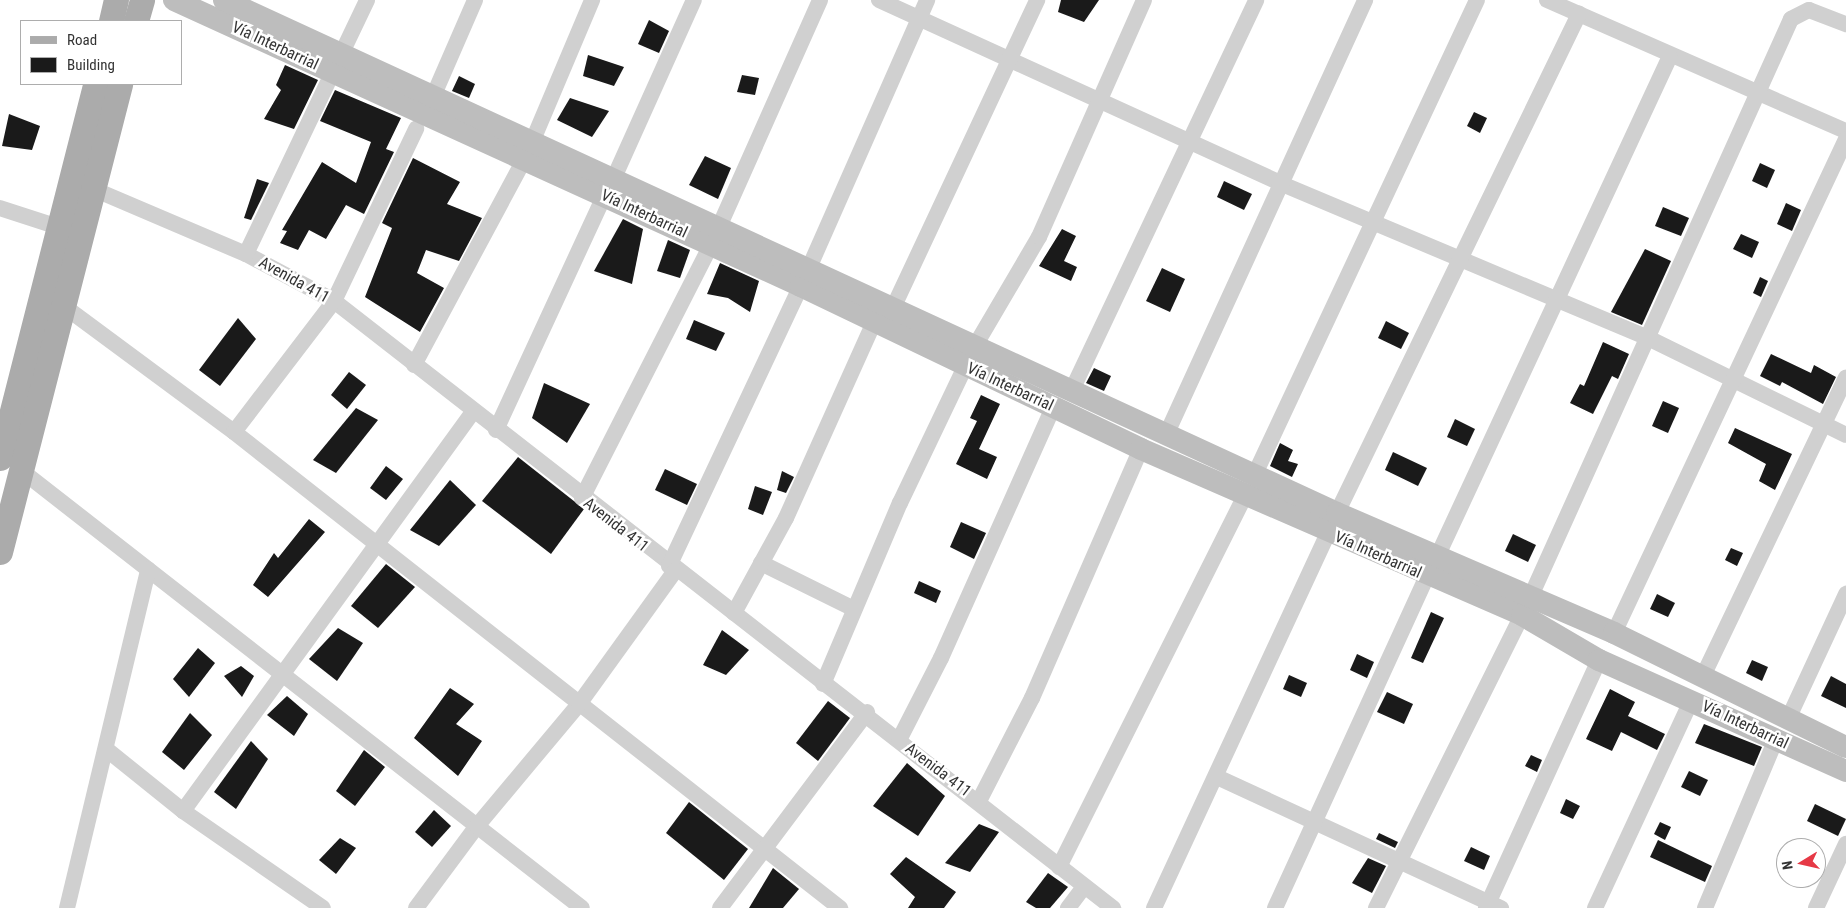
<!DOCTYPE html>
<html>
<head>
<meta charset="utf-8">
<style>
  body { margin:0 }
  #map { position:relative; width:1846px; height:908px; overflow:hidden; background:#fff; font-family:"Roboto Condensed",sans-serif }
  div>[style] { position:absolute }
  .building>* { inset:0; background:#1a1a1a }
  .minor>* { height:16px; margin:-8px; padding:0 8px; transform-origin:8px; border-radius:8px; background:#d0d0d0 }
  .secondary>* { height:22px; margin:-11px; padding:0 11px; transform-origin:11px; border-radius:11px; background:#bdbdbd }
  .primary>* { height:25px; margin:-12.5px; padding:0 12.5px; transform-origin:12.5px; border-radius:12.5px; background:#ababab }
  span { translate:-50% -50%; white-space:nowrap; text-align:center; line-height:1.15; -webkit-text-stroke:5px #fff; paint-order:stroke }
  .street-label { font-size:16px; color:#333 }
  .legend { position:absolute; left:20px; top:20px; width:162px; height:65px; box-sizing:border-box; background:#fff; border:1px solid #adadad; margin:0; padding:6px 9px; list-style:none; font-size:15px; color:#333 }
  .legend li { display:flex; align-items:center; gap:10px; height:25px }
  .legend b { width:25px; border:1px solid #adadad }
  .north { position:absolute; left:1776px; top:838px; width:50px; height:50px; box-sizing:border-box; background:#fff; border:1px solid #adadad; border-radius:50%; rotate:261deg; font-size:14px; font-weight:700; line-height:20px; text-align:center; color:#333 }
  .north::after { content:''; display:block; margin:auto; width:18px; height:22px; background:#e63946; clip-path:polygon(50% 0,100% 100%,50% 72%,0 100%) }
</style>
</head>
<body>
<div id="map">
  <div class="building">
    <div style="clip-path:polygon(1061px 0,1099px 0,1084px 22px,1058px 12px)"></div>
    <div style="clip-path:polygon(649px 20px,669px 31px,659px 53px,638px 44px)"></div>
    <div style="clip-path:polygon(588px 55px,624px 67px,614px 86px,583px 76px)"></div>
    <div style="clip-path:polygon(285px 65px,318px 80px,294px 129px,264px 119px,281px 90px,276px 85px)"></div>
    <div style="clip-path:polygon(742px 75px,759px 78px,755px 95px,737px 92px)"></div>
    <div style="clip-path:polygon(459px 76px,475px 84px,469px 98px,452px 91px)"></div>
    <div style="clip-path:polygon(335px 90px,401px 118px,386px 149px,394px 152px,364px 214px,346px 205px,326px 239px,309px 230px,298px 250px,280px 243px,287px 231px,282px 230px,322px 162px,356px 183px,371px 142px,320px 121px)"></div>
    <div style="clip-path:polygon(570px 98px,609px 111px,592px 137px,557px 120px)"></div>
    <div style="clip-path:polygon(1474px 112px,1487px 118px,1480px 133px,1467px 126px)"></div>
    <div style="clip-path:polygon(9px 114px,40px 126px,32px 150px,2px 146px)"></div>
    <div style="clip-path:polygon(705px 156px,731px 168px,718px 199px,689px 185px)"></div>
    <div style="clip-path:polygon(413px 158px,460px 182px,447px 204px,482px 218px,459px 261px,426px 250px,417px 273px,444px 288px,420px 332px,365px 297px,392px 228px,382px 223px)"></div>
    <div style="clip-path:polygon(1760px 163px,1775px 170px,1767px 188px,1752px 181px)"></div>
    <div style="clip-path:polygon(257px 179px,269px 183px,251px 220px,244px 218px)"></div>
    <div style="clip-path:polygon(1224px 181px,1252px 194px,1244px 210px,1217px 197px)"></div>
    <div style="clip-path:polygon(1786px 203px,1801px 210px,1792px 231px,1777px 224px)"></div>
    <div style="clip-path:polygon(1663px 207px,1689px 218px,1681px 236px,1655px 226px)"></div>
    <div style="clip-path:polygon(623px 219px,643px 229px,632px 284px,594px 271px)"></div>
    <div style="clip-path:polygon(1062px 229px,1076px 236px,1064px 261px,1077px 267px,1071px 281px,1039px 266px)"></div>
    <div style="clip-path:polygon(1741px 234px,1759px 242px,1752px 258px,1733px 249px)"></div>
    <div style="clip-path:polygon(668px 240px,690px 250px,680px 278px,657px 271px)"></div>
    <div style="clip-path:polygon(1645px 249px,1671px 261px,1642px 325px,1611px 312px)"></div>
    <div style="clip-path:polygon(720px 263px,759px 281px,750px 312px,728px 298px,707px 294px)"></div>
    <div style="clip-path:polygon(1162px 268px,1185px 279px,1170px 312px,1146px 301px)"></div>
    <div style="clip-path:polygon(1760px 277px,1768px 281px,1761px 297px,1753px 293px)"></div>
    <div style="clip-path:polygon(238px 318px,256px 339px,220px 386px,199px 370px)"></div>
    <div style="clip-path:polygon(694px 320px,725px 333px,716px 351px,686px 339px)"></div>
    <div style="clip-path:polygon(1386px 321px,1409px 333px,1401px 349px,1378px 338px)"></div>
    <div style="clip-path:polygon(1603px 342px,1629px 354px,1618px 379px,1612px 376px,1593px 414px,1570px 403px,1580px 384px,1584px 386px)"></div>
    <div style="clip-path:polygon(1771px 354px,1811px 373px,1814px 365px,1836px 377px,1823px 404px,1782px 382px,1780px 386px,1760px 376px)"></div>
    <div style="clip-path:polygon(1094px 368px,1111px 376px,1104px 391px,1086px 383px)"></div>
    <div style="clip-path:polygon(349px 372px,366px 385px,347px 409px,331px 395px)"></div>
    <div style="clip-path:polygon(544px 383px,590px 404px,567px 443px,532px 418px)"></div>
    <div style="clip-path:polygon(981px 395px,1000px 404px,979px 449px,997px 457px,987px 479px,956px 464px,977px 421px,970px 418px)"></div>
    <div style="clip-path:polygon(1663px 401px,1679px 408px,1668px 433px,1652px 426px)"></div>
    <div style="clip-path:polygon(356px 408px,378px 420px,336px 473px,313px 460px)"></div>
    <div style="clip-path:polygon(1455px 419px,1475px 429px,1467px 446px,1447px 437px)"></div>
    <div style="clip-path:polygon(1735px 428px,1792px 454px,1775px 490px,1759px 481px,1766px 464px,1728px 443px)"></div>
    <div style="clip-path:polygon(1280px 443px,1293px 450px,1288px 461px,1298px 464px,1292px 477px,1270px 466px)"></div>
    <div style="clip-path:polygon(1393px 452px,1427px 468px,1418px 486px,1385px 470px)"></div>
    <div style="clip-path:polygon(518px 457px,584px 509px,551px 554px,482px 501px)"></div>
    <div style="clip-path:polygon(386px 466px,403px 479px,386px 500px,370px 488px)"></div>
    <div style="clip-path:polygon(665px 469px,697px 484px,687px 505px,655px 490px)"></div>
    <div style="clip-path:polygon(782px 471px,794px 477px,786px 493px,777px 490px)"></div>
    <div style="clip-path:polygon(450px 480px,476px 505px,439px 546px,410px 530px)"></div>
    <div style="clip-path:polygon(755px 486px,772px 492px,763px 515px,748px 509px)"></div>
    <div style="clip-path:polygon(309px 519px,325px 532px,268px 597px,253px 585px,274px 553px,278px 558px)"></div>
    <div style="clip-path:polygon(961px 522px,986px 533px,974px 559px,950px 547px)"></div>
    <div style="clip-path:polygon(1513px 534px,1536px 545px,1528px 562px,1505px 551px)"></div>
    <div style="clip-path:polygon(1731px 548px,1743px 553px,1737px 566px,1725px 560px)"></div>
    <div style="clip-path:polygon(386px 564px,415px 587px,378px 628px,351px 606px)"></div>
    <div style="clip-path:polygon(919px 581px,941px 591px,936px 603px,914px 593px)"></div>
    <div style="clip-path:polygon(1657px 594px,1675px 603px,1668px 617px,1650px 609px)"></div>
    <div style="clip-path:polygon(1431px 612px,1444px 618px,1423px 663px,1411px 658px)"></div>
    <div style="clip-path:polygon(338px 628px,363px 643px,337px 681px,309px 659px)"></div>
    <div style="clip-path:polygon(722px 630px,749px 650px,726px 675px,703px 665px)"></div>
    <div style="clip-path:polygon(198px 648px,215px 663px,189px 697px,173px 679px)"></div>
    <div style="clip-path:polygon(1357px 654px,1374px 662px,1367px 678px,1350px 670px)"></div>
    <div style="clip-path:polygon(1752px 660px,1768px 667px,1762px 681px,1746px 673px)"></div>
    <div style="clip-path:polygon(241px 666px,254px 676px,242px 697px,224px 676px)"></div>
    <div style="clip-path:polygon(1289px 675px,1307px 683px,1301px 697px,1283px 689px)"></div>
    <div style="clip-path:polygon(1831px 676px,1846px 684px,1846px 708px,1821px 696px)"></div>
    <div style="clip-path:polygon(450px 688px,474px 704px,456px 724px,482px 741px,458px 776px,414px 738px)"></div>
    <div style="clip-path:polygon(1610px 689px,1635px 702px,1628px 716px,1665px 734px,1657px 750px,1621px 732px,1612px 751px,1586px 739px)"></div>
    <div style="clip-path:polygon(1387px 692px,1413px 704px,1404px 724px,1377px 712px)"></div>
    <div style="clip-path:polygon(287px 696px,308px 714px,294px 736px,267px 715px)"></div>
    <div style="clip-path:polygon(828px 701px,850px 718px,818px 761px,796px 743px)"></div>
    <div style="clip-path:polygon(190px 713px,212px 735px,184px 770px,162px 752px)"></div>
    <div style="clip-path:polygon(1704px 724px,1762px 747px,1754px 766px,1695px 743px)"></div>
    <div style="clip-path:polygon(251px 741px,268px 759px,236px 809px,214px 792px)"></div>
    <div style="clip-path:polygon(364px 750px,385px 767px,355px 806px,336px 791px)"></div>
    <div style="clip-path:polygon(1531px 755px,1542px 760px,1537px 772px,1525px 766px)"></div>
    <div style="clip-path:polygon(907px 763px,945px 796px,918px 836px,873px 806px)"></div>
    <div style="clip-path:polygon(1689px 771px,1708px 780px,1700px 796px,1681px 787px)"></div>
    <div style="clip-path:polygon(1566px 799px,1580px 806px,1573px 819px,1560px 813px)"></div>
    <div style="clip-path:polygon(689px 802px,748px 849px,724px 880px,666px 833px)"></div>
    <div style="clip-path:polygon(1815px 804px,1846px 819px,1838px 836px,1807px 821px)"></div>
    <div style="clip-path:polygon(434px 810px,451px 826px,432px 847px,415px 832px)"></div>
    <div style="clip-path:polygon(1660px 822px,1671px 827px,1665px 840px,1654px 834px)"></div>
    <div style="clip-path:polygon(979px 824px,999px 832px,970px 872px,945px 863px)"></div>
    <div style="clip-path:polygon(1379px 833px,1398px 842px,1395px 848px,1376px 839px)"></div>
    <div style="clip-path:polygon(340px 838px,356px 848px,336px 874px,319px 860px)"></div>
    <div style="clip-path:polygon(1658px 840px,1712px 866px,1705px 882px,1650px 857px)"></div>
    <div style="clip-path:polygon(1471px 847px,1490px 856px,1484px 870px,1464px 861px)"></div>
    <div style="clip-path:polygon(906px 857px,956px 892px,944px 908px,908px 908px,915px 897px,890px 874px)"></div>
    <div style="clip-path:polygon(1368px 858px,1386px 866px,1372px 893px,1352px 883px)"></div>
    <div style="clip-path:polygon(773px 868px,799px 889px,783px 908px,749px 908px)"></div>
    <div style="clip-path:polygon(1048px 873px,1068px 887px,1050px 908px,1036px 908px,1026px 902px)"></div>
  </div>
  <div class="minor">
    <div style="left:879px;top:0;width:443px;rotate:24.5deg"></div>
    <div style="left:1282px;top:184px;width:397px;rotate:22.8deg"></div>
    <div style="left:1648px;top:338px;width:220px;rotate:26.1deg"></div>
    <div style="left:1547px;top:0;width:326px;rotate:23.7deg"></div>
    <div style="left:432px;top:99px;width:108px;rotate:-66.5deg"></div>
    <div style="left:533px;top:140px;width:152px;rotate:-67.1deg"></div>
    <div style="left:613px;top:180px;width:197px;rotate:-65.8deg"></div>
    <div style="left:91px;top:188px;width:168px;rotate:23.1deg"></div>
    <div style="left:246px;top:254px;width:100px;rotate:28.1deg"></div>
    <div style="left:334px;top:301px;width:988px;rotate:37.93deg"></div>
    <div style="left:0;top:208px;width:61px;rotate:18.1deg"></div>
    <div style="left:246px;top:254px;width:281px;rotate:-64.5deg"></div>
    <div style="left:809px;top:268px;width:293px;rotate:-66.2deg"></div>
    <div style="left:61px;top:304px;width:215px;rotate:36.5deg"></div>
    <div style="left:234px;top:432px;width:165px;rotate:-52.6deg"></div>
    <div style="left:334px;top:301px;width:191px;rotate:-64.5deg"></div>
    <div style="left:893px;top:308px;width:340px;rotate:-64.9deg"></div>
    <div style="left:414px;top:365px;width:235px;rotate:-61.8deg"></div>
    <div style="left:1072px;top:390px;width:431px;rotate:-64.7deg"></div>
    <div style="left:496px;top:430px;width:258px;rotate:-65.2deg"></div>
    <div style="left:234px;top:432px;width:771px;rotate:38.15deg"></div>
    <div style="left:1167px;top:433px;width:476px;rotate:-65.4deg"></div>
    <div style="left:22px;top:471px;width:710px;rotate:37.97deg"></div>
    <div style="left:1255px;top:474px;width:523px;rotate:-64.9deg"></div>
    <div style="left:582px;top:498px;width:284px;rotate:-63deg"></div>
    <div style="left:711px;top:245px;width:268px;rotate:-66deg"></div>
    <div style="left:1438px;top:555px;width:550px;rotate:-65.06deg"></div>
    <div style="left:761px;top:563px;width:104px;rotate:26.3deg"></div>
    <div style="left:669px;top:566px;width:310px;rotate:-64.8deg"></div>
    <div style="left:1531px;top:596px;width:633px;rotate:-65.74deg"></div>
    <div style="left:1791px;top:19px;width:20px;rotate:-27deg"></div>
    <div style="left:1809px;top:10px;width:40px;rotate:21deg"></div>
    <div style="left:734px;top:613px;width:108px;rotate:-61.3deg"></div>
    <div style="left:786px;top:518px;width:215px;rotate:-65.8deg"></div>
    <div style="left:1614px;top:633px;width:546px;rotate:-64.84deg"></div>
    <div style="left:1703px;top:676px;width:331px;rotate:-64.4deg"></div>
    <div style="left:823px;top:684px;width:197px;rotate:-67deg"></div>
    <div style="left:900px;top:503px;width:174px;rotate:-64.5deg"></div>
    <div style="left:975px;top:346px;width:126px;rotate:-59.6deg"></div>
    <div style="left:1039px;top:237px;width:259px;rotate:-66.1deg"></div>
    <div style="left:1789px;top:717px;width:136px;rotate:-65.1deg"></div>
    <div style="left:899px;top:740px;width:92px;rotate:-62.9deg"></div>
    <div style="left:941px;top:658px;width:274px;rotate:-65.9deg"></div>
    <div style="left:106px;top:749px;width:99px;rotate:38.8deg"></div>
    <div style="left:183px;top:811px;width:170px;rotate:34.7deg"></div>
    <div style="left:1217px;top:777px;width:313px;rotate:24.8deg"></div>
    <div style="left:979px;top:801px;width:116px;rotate:-62.8deg"></div>
    <div style="left:1032px;top:698px;width:272px;rotate:-66.4deg"></div>
    <div style="left:183px;top:811px;width:493px;rotate:-54deg"></div>
    <div style="left:1059px;top:867px;width:419px;rotate:-63.4deg"></div>
    <div style="left:67px;top:908px;width:348px;rotate:-76.5deg"></div>
    <div style="left:416px;top:908px;width:102px;rotate:-53.4deg"></div>
    <div style="left:477px;top:826px;width:159px;rotate:-50.1deg"></div>
    <div style="left:579px;top:704px;width:164px;rotate:-54.2deg"></div>
    <div style="left:720px;top:908px;width:245px;rotate:-53.1deg"></div>
    <div style="left:1068px;top:908px;width:26px;rotate:-53deg"></div>
    <div style="left:1154px;top:908px;width:435px;rotate:-65.1deg"></div>
    <div style="left:1337px;top:513px;width:555px;rotate:-64.13deg"></div>
    <div style="left:1275px;top:908px;width:365px;rotate:-65.4deg"></div>
    <div style="left:1376px;top:908px;width:327px;rotate:-63.5deg"></div>
    <div style="left:1486px;top:908px;width:273px;rotate:-65.5deg"></div>
    <div style="left:1595px;top:908px;width:228px;rotate:-65.1deg"></div>
    <div style="left:1705px;top:908px;width:183px;rotate:-67.2deg"></div>
    <div style="left:1816px;top:908px;width:71px;rotate:-64.9deg"></div>
  </div>
  <div class="secondary">
    <div style="left:174px;top:0;width:689px;rotate:24.52deg"></div>
    <div style="left:801px;top:286px;width:377px;rotate:25.6deg"></div>
    <div style="left:1141px;top:449px;width:416px;rotate:23.5deg"></div>
    <div style="left:1522px;top:615px;width:89px;rotate:30.3deg"></div>
    <div style="left:1599px;top:660px;width:271px;rotate:24.2deg"></div>
    <div style="left:224px;top:0;width:1226px;rotate:24.75deg"></div>
    <div style="left:1337px;top:513px;width:302px;rotate:23.4deg"></div>
    <div style="left:1614px;top:633px;width:258px;rotate:26.2deg"></div>
  </div>
  <div class="primary">
    <div style="left:111px;top:21px;width:22px;rotate:-77deg"></div>
    <div style="left:136px;top:21px;width:22px;rotate:-74deg"></div>
    <div style="left:0;top:458px;width:386px;rotate:-75.7deg"></div>
    <div style="left:0;top:552px;width:483px;rotate:-75.6deg"></div>
  </div>
  <div class="street-label">
    <span style="left:275px;top:46px;rotate:25deg">Vía Interbarrial</span>
    <span style="left:644px;top:214px;rotate:25deg">Vía Interbarrial</span>
    <span style="left:294px;top:280px;rotate:29deg">Avenida 411</span>
    <span style="left:1010px;top:387px;rotate:25deg">Vía Interbarrial</span>
    <span style="left:616px;top:525px;rotate:38deg">Avenida 411</span>
    <span style="left:1378px;top:555px;rotate:24deg">Vía Interbarrial</span>
    <span style="left:1745px;top:725px;rotate:25deg">Vía Interbarrial</span>
    <span style="left:938px;top:770px;rotate:37deg">Avenida 411</span>
  </div>
  <ul class="legend">
  <li><b style="height:6px;background:#ababab"></b>Road</li>
  <li><b style="height:14px;background:#1a1a1a"></b>Building</li>
  </ul>
  <div class="north">N</div>
</div>
</body>
</html>
